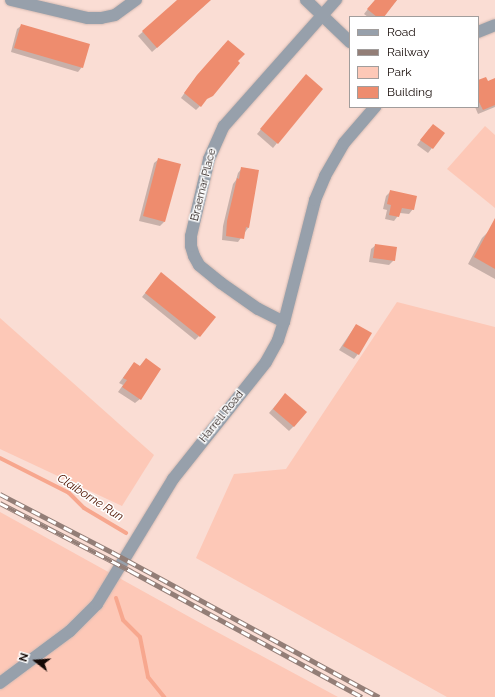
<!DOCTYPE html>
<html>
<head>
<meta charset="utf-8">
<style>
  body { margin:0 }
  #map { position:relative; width:495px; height:697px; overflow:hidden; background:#faddd4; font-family:Raleway,sans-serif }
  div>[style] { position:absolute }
  .green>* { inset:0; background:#fdc8b7 }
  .shadow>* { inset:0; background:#0003 }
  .stream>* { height:4px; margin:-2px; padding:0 2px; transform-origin:2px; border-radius:2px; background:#f7a78e }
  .building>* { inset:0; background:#ee8c6e }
  .roads { filter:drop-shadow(0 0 1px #d5bbb3) drop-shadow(0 0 1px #d5bbb3) }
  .minor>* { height:12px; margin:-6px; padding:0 6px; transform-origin:6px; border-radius:6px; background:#97a0ab }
  .tertiary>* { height:12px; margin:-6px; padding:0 6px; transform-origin:6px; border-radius:6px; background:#97a0ab }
  .rail>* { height:4.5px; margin-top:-2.25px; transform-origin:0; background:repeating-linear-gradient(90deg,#fff 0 9px,#937e77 0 18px); box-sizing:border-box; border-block:1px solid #937e77 }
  span { translate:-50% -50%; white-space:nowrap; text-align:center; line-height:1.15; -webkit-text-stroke:3px #fff; paint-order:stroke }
  .street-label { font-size:11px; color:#150a07 }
  .water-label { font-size:12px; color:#501401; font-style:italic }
  .legend { position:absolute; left:349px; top:16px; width:130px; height:92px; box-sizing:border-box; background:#fff; border:1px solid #a19d9c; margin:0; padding:5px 7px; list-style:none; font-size:12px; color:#150a07 }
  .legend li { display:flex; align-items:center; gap:8px; height:20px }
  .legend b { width:20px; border:1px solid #a19d9c }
  .north { position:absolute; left:16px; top:641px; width:40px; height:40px; -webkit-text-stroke:3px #fff; paint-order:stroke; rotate:287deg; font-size:11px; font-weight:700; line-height:16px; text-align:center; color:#150a07 }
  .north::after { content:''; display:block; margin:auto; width:14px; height:18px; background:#150a07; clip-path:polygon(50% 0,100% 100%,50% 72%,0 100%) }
</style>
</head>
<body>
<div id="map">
  <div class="green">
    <div style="clip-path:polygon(485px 126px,495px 135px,495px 208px,447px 169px)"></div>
    <div style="clip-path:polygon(397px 302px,495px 327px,495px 697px,447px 697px,196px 558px,234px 474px,286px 469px)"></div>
    <div style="clip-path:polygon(0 318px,154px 455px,122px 506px,0 449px)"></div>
    <div style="clip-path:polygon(0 512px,204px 625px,338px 697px,0 697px)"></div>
  </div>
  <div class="shadow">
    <div style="clip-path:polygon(179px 0,207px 0,204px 6px,152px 52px,138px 36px)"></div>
    <div style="clip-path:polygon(375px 0,397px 0,383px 17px,368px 17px,364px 14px)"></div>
    <div style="clip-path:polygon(22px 25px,82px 67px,78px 72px,11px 52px,17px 29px)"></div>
    <div style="clip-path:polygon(224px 45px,200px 106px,196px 110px,181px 98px,193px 81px)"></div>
    <div style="clip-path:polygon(302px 80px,321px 89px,273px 148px,257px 134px)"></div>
    <div style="clip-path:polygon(495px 80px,495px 107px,478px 114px,475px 107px,478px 107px,478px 82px,488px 83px)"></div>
    <div style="clip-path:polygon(429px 129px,444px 133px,428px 153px,417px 145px)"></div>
    <div style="clip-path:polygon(159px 159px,164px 222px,160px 226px,139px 221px,154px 163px)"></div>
    <div style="clip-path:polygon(242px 168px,248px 228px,238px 242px,222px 240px,223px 226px,233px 184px,236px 180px,238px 173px)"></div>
    <div style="clip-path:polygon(391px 191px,413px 209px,409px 214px,400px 213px,394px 221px,385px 219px,387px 210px,383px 209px,386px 196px)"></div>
    <div style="clip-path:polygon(489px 231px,495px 234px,495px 279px,468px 264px,482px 238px)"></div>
    <div style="clip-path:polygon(376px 245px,394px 260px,389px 265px,369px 262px,371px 249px)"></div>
    <div style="clip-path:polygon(157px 278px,199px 336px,195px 340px,142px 297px)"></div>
    <div style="clip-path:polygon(356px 325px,358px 354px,354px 359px,339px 350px)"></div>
    <div style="clip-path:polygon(146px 359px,140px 399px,135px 403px,118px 392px,123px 385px,119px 383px,134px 363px,139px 367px)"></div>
    <div style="clip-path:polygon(281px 399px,294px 426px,289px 431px,269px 413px)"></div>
  </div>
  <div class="stream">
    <div style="left:0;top:458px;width:77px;rotate:26.9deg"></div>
    <div style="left:69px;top:493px;width:21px;rotate:45deg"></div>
    <div style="left:84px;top:508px;width:49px;rotate:30.8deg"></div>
    <div style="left:116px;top:598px;width:23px;rotate:72deg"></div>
    <div style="left:123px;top:620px;width:24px;rotate:45deg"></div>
    <div style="left:140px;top:637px;width:41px;rotate:78.7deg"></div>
    <div style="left:148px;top:677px;width:26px;rotate:51deg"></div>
  </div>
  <div class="building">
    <div style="clip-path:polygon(177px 0,211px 0,157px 48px,142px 31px)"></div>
    <div style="clip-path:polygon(375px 0,397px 0,384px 17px,377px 17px,367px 9px)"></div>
    <div style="clip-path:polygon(21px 24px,90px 44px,83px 68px,14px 48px)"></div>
    <div style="clip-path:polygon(228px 40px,245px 54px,238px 61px,240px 63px,213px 96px,207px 99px,201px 107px,184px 93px,197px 75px)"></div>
    <div style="clip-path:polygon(306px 74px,323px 89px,278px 144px,260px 129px)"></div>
    <div style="clip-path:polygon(486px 77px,488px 81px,495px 78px,495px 105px,483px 110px,478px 100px,478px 80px)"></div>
    <div style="clip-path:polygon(433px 124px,445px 133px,433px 149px,420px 140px)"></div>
    <div style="clip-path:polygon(158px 158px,181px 164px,165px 222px,143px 216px)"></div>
    <div style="clip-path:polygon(241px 167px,259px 170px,249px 228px,246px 227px,244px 239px,226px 236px,227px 221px,237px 178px,239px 179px)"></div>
    <div style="clip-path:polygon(390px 190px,417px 196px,414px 210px,402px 208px,399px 217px,389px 215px,391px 205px,387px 204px)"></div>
    <div style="clip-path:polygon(495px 218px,495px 269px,474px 257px)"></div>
    <div style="clip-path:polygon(375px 244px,397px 247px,395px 261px,373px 258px)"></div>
    <div style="clip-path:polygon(161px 272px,216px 317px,200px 337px,145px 293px)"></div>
    <div style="clip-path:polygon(356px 324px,372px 333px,359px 355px,343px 346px)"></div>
    <div style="clip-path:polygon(146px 358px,161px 369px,141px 400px,122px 387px,127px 380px,123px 378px,134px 362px,140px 366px)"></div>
    <div style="clip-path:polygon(285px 393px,307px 412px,294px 427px,273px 409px)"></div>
  </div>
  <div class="roads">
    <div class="minor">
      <div style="left:11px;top:0;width:79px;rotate:13.2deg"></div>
      <div style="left:88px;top:18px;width:13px"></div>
      <div style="left:101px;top:18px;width:14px;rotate:-12deg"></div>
      <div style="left:115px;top:15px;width:26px;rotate:-36deg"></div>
      <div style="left:306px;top:0;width:61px;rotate:43.7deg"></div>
      <div style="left:284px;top:322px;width:29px;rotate:-153deg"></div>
      <div style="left:258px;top:309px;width:45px;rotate:-144.9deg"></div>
      <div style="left:221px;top:283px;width:28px;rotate:-141deg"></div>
      <div style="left:199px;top:265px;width:10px;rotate:-119deg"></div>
      <div style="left:194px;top:256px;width:10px;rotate:-107deg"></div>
      <div style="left:191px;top:246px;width:10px;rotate:-90deg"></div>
      <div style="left:191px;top:236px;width:79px;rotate:-76.8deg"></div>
      <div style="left:209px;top:159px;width:36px;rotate:-66deg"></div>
      <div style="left:224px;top:126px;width:169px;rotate:-48.4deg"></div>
    </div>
    <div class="tertiary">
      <div style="left:478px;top:32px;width:18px;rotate:-22deg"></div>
      <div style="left:0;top:683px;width:87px;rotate:-36.6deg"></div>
      <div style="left:70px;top:631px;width:38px;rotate:-45deg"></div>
      <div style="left:97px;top:604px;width:146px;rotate:-58.7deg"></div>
      <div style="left:173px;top:479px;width:149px;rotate:-51.5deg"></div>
      <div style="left:266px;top:362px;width:25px;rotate:-61deg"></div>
      <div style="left:278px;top:340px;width:19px;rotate:-72deg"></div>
      <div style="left:284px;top:322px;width:126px;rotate:-75.7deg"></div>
      <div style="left:315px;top:200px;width:26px;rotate:-67deg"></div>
      <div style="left:325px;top:176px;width:38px;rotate:-60deg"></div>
      <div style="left:344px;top:143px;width:48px;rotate:-49.3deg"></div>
    </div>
  </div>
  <div class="rail">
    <div style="left:0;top:494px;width:126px;rotate:27.4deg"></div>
    <div style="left:112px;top:552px;width:304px;rotate:28.5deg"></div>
    <div style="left:0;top:503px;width:148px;rotate:27.4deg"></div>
    <div style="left:131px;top:571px;width:263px;rotate:28.6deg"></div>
  </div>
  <div class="street-label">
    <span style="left:204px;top:185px;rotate:-76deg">Braemar Place</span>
    <span style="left:222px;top:417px;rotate:-51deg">Harrell Road</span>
  </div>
  <div class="water-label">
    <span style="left:90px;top:498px;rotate:33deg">Claiborne Run</span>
  </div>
  <ul class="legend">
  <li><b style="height:5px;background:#97a0ab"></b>Road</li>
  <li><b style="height:5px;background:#937e77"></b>Railway</li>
  <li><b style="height:11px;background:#fdc8b7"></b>Park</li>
  <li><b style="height:11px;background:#ee8c6e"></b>Building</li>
  </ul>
  <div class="north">N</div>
</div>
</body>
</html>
